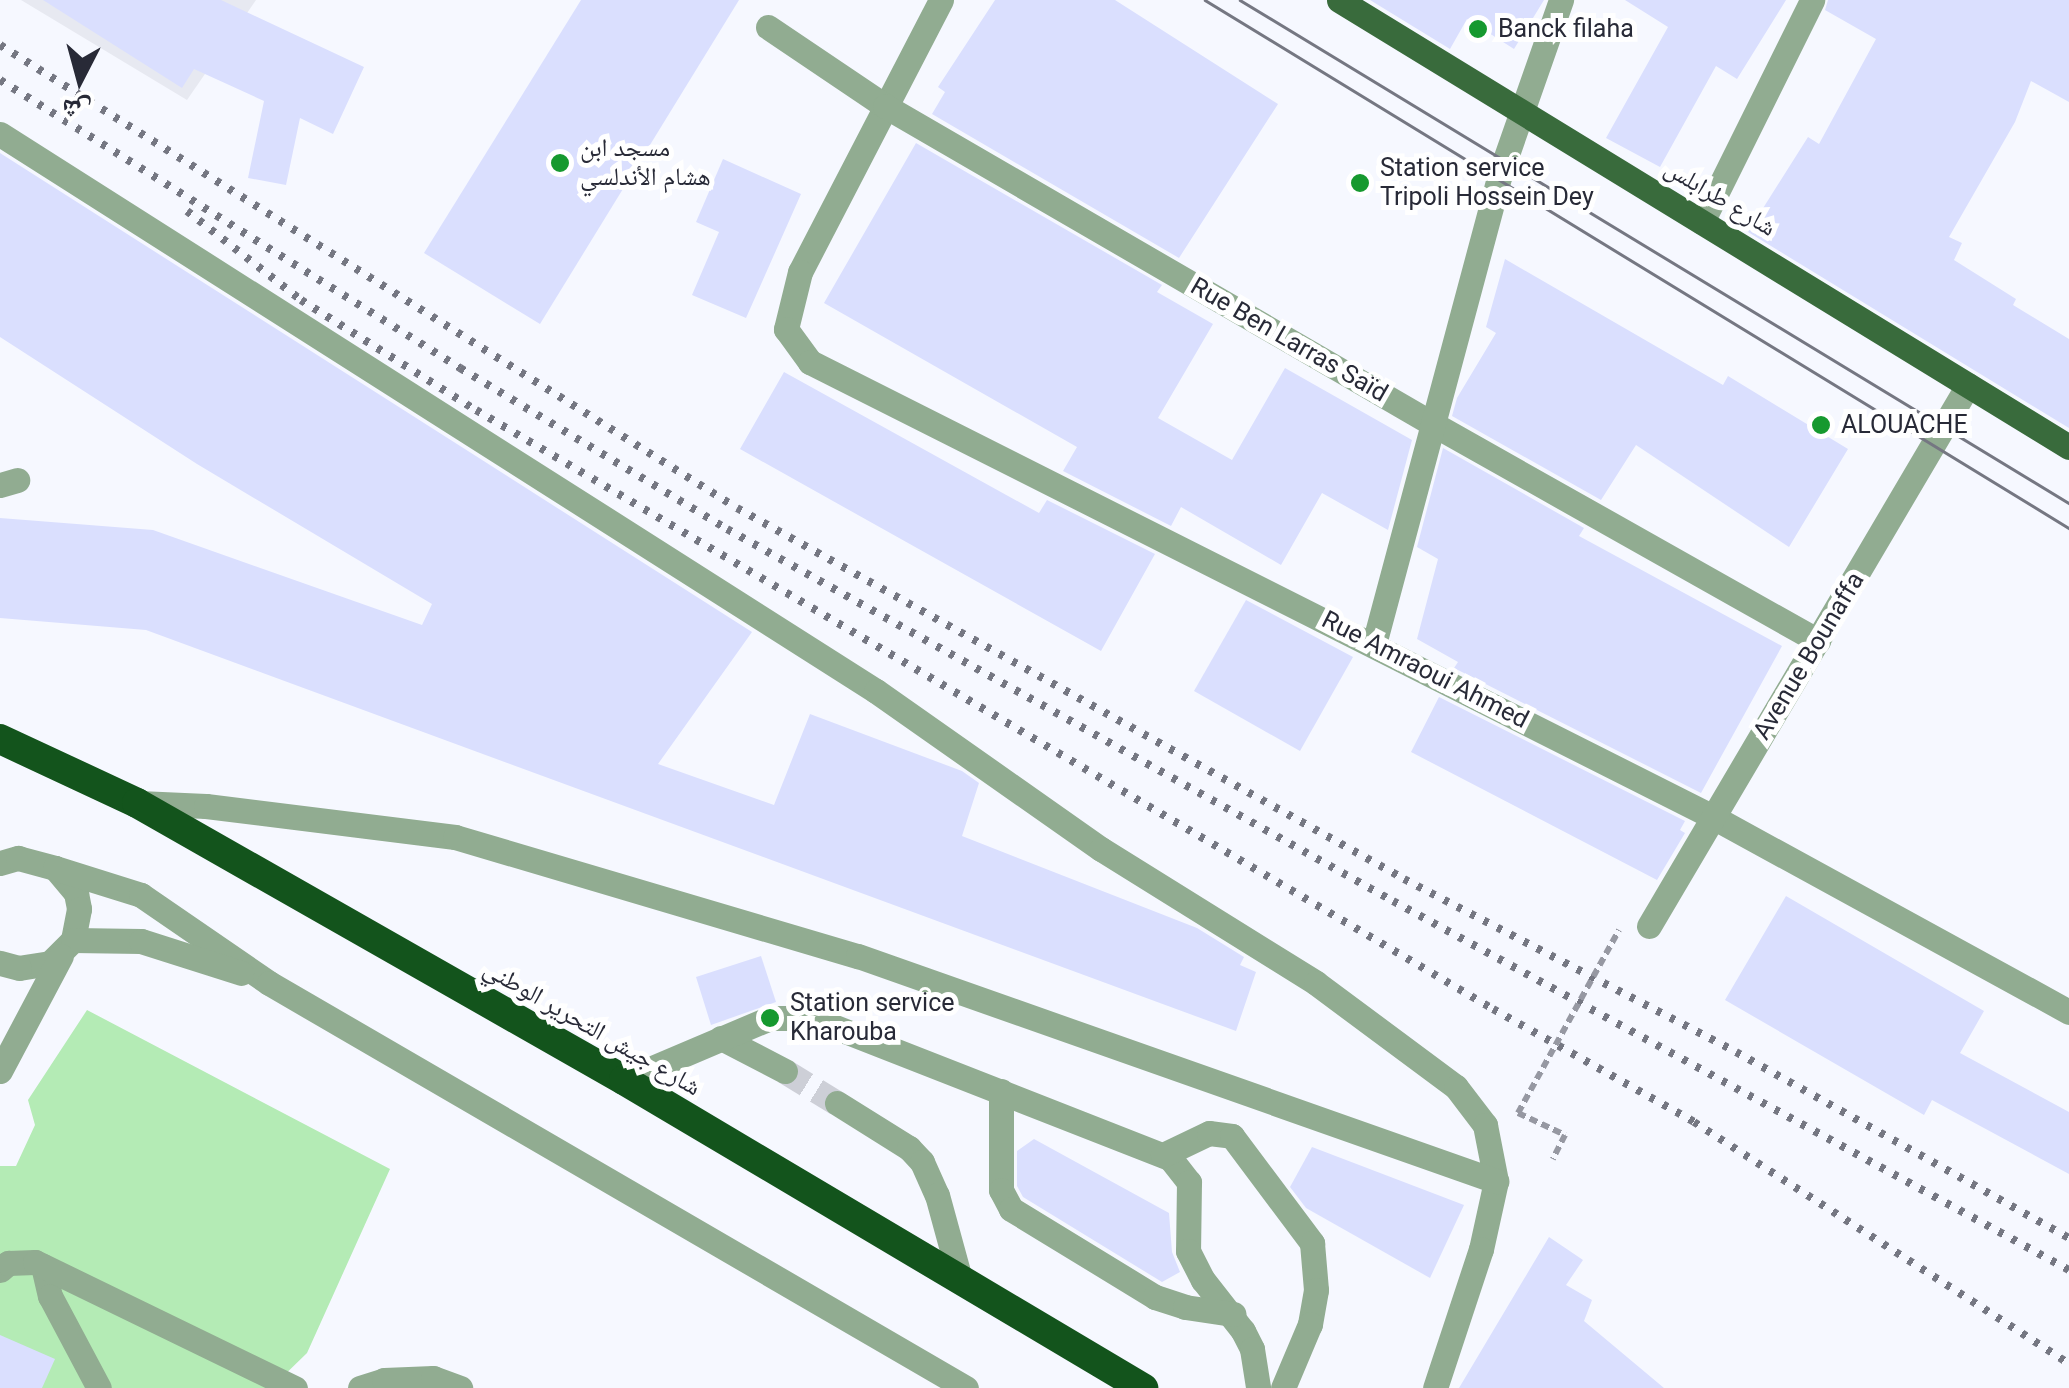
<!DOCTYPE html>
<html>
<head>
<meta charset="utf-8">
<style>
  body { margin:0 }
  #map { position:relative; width:2069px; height:1388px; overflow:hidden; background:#f6f8ff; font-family:Roboto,"Noto Naskh Arabic",sans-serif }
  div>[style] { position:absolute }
  .built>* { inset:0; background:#e7e9f1 }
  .green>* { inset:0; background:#b4ebb5 }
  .building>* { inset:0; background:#dadffe }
  .minor-tunnel>* { height:25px; margin-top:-12.5px; transform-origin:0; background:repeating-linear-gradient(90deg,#cdcfd7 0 25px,transparent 0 37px) }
  .path>* { height:6px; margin-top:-3px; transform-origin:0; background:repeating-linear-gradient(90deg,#9698a2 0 8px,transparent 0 13px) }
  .minor>* { height:25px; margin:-12.5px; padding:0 12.5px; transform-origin:12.5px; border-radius:12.5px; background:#91ac91 }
  .major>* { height:25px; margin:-12.5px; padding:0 12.5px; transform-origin:12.5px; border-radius:12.5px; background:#396b3c }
  .highway>* { height:30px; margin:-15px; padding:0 15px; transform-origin:15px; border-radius:15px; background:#13541c }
  .tram>* { height:2.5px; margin:-1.25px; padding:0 1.25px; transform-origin:1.25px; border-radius:1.25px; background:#757782 }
  .rail>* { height:8px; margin-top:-4px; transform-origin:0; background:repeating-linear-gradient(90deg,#757782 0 5px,transparent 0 15px) }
  .path-bridge>* { height:6px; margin-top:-3px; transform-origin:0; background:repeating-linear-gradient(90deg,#9698a2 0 8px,transparent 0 13px) }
  .dots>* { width:28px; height:28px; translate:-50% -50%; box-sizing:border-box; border:5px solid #fff; border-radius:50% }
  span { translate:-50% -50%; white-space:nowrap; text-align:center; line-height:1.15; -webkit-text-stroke:10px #fff; paint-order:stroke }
  .poi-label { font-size:25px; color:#282a37 }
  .left { translate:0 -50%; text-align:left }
  .street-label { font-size:25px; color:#282a37 }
  .north { position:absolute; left:30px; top:30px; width:100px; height:100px; -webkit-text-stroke:8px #fff; paint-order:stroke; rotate:186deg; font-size:28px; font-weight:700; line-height:40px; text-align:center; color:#282a37 }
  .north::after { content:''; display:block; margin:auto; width:35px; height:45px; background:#282a37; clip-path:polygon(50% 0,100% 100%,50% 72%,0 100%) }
</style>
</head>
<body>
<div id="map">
  <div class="built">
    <div style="clip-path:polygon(21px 0,256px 0,187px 100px)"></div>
  </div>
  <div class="green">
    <div style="clip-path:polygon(87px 1010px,390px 1169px,307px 1353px,271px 1388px,0 1388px,0 1166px,16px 1166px,35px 1125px,28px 1100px)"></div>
  </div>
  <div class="building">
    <div style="clip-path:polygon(43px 0,221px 0,364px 67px,333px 134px,300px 118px,286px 185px,248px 178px,264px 101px,194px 69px,182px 88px)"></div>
    <div style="clip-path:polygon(581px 0,739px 0,540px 324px,424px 253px)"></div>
    <div style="clip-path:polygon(995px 0,1115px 0,1278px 104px,1179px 258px,932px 114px,945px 92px,938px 87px)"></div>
    <div style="clip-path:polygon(1370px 0,1544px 0,1514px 49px,1467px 19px,1450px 49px)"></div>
    <div style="clip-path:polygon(1625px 0,1786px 0,1737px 79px,1716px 66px,1660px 167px,1606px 138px,1668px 27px)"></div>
    <div style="clip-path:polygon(1828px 0,2069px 0,2069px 102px,2031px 81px,2015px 122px,1949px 237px,1962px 243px,1954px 260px,2016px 299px,2013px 305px,2069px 339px,2069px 428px,1748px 232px,1808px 137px,1819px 144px,1876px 39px,1825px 10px)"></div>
    <div style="clip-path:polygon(916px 143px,1162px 285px,1157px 292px,1213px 324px,1158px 418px,1232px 460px,1285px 368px,1412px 440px,1388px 530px,1322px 493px,1281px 565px,1181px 507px,1171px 526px,1063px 471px,1077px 447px,824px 303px)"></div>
    <div style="clip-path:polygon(0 153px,752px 632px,658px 764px,774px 805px,810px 714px,962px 771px,979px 783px,962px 836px,1197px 928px,1244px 957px,1240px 965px,1256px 972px,1236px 1031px,146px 630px,0 618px,0 518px,153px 530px,422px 625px,432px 604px,197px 464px,0 337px)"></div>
    <div style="clip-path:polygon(723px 159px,801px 194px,746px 318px,692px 295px,719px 232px,696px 222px)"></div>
    <div style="clip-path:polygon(1505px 259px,1723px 385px,1728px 376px,1848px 449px,1789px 547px,1636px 445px,1601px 500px,1452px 416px,1457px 398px,1496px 333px,1486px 327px)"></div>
    <div style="clip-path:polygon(784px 372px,1039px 513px,1047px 500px,1155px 554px,1101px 651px,740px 449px)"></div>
    <div style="clip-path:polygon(1443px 448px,1584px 528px,1579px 536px,1782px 646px,1701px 793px,1454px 668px,1458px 662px,1417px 639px,1438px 559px,1417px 547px)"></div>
    <div style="clip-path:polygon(1246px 600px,1353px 657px,1300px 751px,1194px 691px)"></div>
    <div style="clip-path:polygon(1439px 697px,1685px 821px,1680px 830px,1685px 833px,1657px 880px,1411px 752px)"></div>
    <div style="clip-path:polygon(1786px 896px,1984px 1011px,1960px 1053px,2069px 1112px,2069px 1174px,1932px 1100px,1924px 1115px,1725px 1000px)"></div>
    <div style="clip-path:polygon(761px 956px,776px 1002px,711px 1025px,696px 977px)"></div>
    <div style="clip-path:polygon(1034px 1139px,1169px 1213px,1172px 1252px,1180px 1272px,1162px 1282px,1023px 1197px,1017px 1186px,1017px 1151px)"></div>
    <div style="clip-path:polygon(1312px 1147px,1464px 1205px,1430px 1278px,1306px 1208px,1290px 1187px)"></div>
    <div style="clip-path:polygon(1549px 1237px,1583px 1260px,1566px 1285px,1592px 1300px,1584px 1321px,1664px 1388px,1459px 1388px)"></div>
    <div style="clip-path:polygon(0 1335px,55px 1359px,42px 1388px,0 1388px)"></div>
  </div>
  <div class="minor-tunnel">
    <div style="left:785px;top:1071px;width:61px;rotate:31.6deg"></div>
  </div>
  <div class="path">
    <div style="left:1518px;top:1113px;width:52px;rotate:25.1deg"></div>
    <div style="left:1565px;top:1135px;width:27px;rotate:117deg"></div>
  </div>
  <div class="minor">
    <div style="left:941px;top:0;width:306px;rotate:117.4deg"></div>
    <div style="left:800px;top:272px;width:59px;rotate:103.8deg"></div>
    <div style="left:786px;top:329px;width:41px;rotate:54deg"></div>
    <div style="left:810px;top:362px;width:1011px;rotate:26.74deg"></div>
    <div style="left:1713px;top:817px;width:406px;rotate:28.7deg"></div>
    <div style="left:768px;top:27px;width:141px;rotate:34deg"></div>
    <div style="left:885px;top:106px;width:634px;rotate:30.13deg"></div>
    <div style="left:1433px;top:424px;width:442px;rotate:29.4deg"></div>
    <div style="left:0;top:134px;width:1038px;rotate:32.45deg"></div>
    <div style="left:876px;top:691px;width:275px;rotate:35.1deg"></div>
    <div style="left:1101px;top:849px;width:253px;rotate:31.9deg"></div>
    <div style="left:1316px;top:983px;width:174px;rotate:36.6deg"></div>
    <div style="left:1456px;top:1087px;width:48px;rotate:52.7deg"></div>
    <div style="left:1485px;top:1125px;width:57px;rotate:78.9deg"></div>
    <div style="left:1496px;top:1181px;width:70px;rotate:102.4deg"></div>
    <div style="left:1481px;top:1249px;width:146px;rotate:108.3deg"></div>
    <div style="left:1702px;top:222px;width:248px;rotate:-63.6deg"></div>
    <div style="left:0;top:485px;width:18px;rotate:-16deg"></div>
    <div style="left:1374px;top:644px;width:483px;rotate:-75deg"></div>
    <div style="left:1499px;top:177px;width:188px;rotate:-70.7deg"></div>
    <div style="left:139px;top:803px;width:67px;rotate:2.6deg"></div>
    <div style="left:206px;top:806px;width:251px;rotate:7.1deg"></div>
    <div style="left:455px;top:837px;width:420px;rotate:16.5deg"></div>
    <div style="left:858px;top:956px;width:677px;rotate:19.43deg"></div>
    <div style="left:0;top:863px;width:19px;rotate:-16deg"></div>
    <div style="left:18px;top:858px;width:38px;rotate:15deg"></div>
    <div style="left:55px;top:868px;width:33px;rotate:50deg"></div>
    <div style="left:76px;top:893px;width:16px;rotate:79deg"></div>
    <div style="left:79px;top:909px;width:32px;rotate:101deg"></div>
    <div style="left:73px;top:940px;width:33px;rotate:135deg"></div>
    <div style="left:50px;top:963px;width:31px;rotate:171deg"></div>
    <div style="left:19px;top:968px;width:20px;rotate:-165deg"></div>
    <div style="left:55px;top:868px;width:90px;rotate:17.4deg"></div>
    <div style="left:141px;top:895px;width:155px;rotate:34.5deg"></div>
    <div style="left:269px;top:983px;width:806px;rotate:30.16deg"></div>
    <div style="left:1649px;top:926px;width:628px;rotate:-59.47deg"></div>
    <div style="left:73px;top:940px;width:68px;rotate:0.8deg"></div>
    <div style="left:141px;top:941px;width:105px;rotate:17.7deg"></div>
    <div style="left:721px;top:1038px;width:72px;rotate:27.3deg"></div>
    <div style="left:0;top:1071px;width:130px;rotate:-62.1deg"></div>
    <div style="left:624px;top:1080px;width:159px;rotate:-23deg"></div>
    <div style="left:770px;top:1018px;width:42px"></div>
    <div style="left:812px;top:1018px;width:384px;rotate:21.4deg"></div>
    <div style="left:1170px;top:1158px;width:31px;rotate:52deg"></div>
    <div style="left:1189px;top:1182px;width:69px;rotate:90.8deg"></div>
    <div style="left:1188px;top:1251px;width:33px;rotate:63deg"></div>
    <div style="left:1203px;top:1280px;width:65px;rotate:51.9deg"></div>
    <div style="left:1243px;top:1331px;width:20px;rotate:63deg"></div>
    <div style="left:1252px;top:1349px;width:39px;rotate:81deg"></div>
    <div style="left:1001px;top:1091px;width:99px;rotate:90deg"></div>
    <div style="left:1001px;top:1190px;width:21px;rotate:62deg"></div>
    <div style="left:1011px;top:1209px;width:169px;rotate:31.4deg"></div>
    <div style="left:1155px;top:1297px;width:32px;rotate:18deg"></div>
    <div style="left:1185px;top:1307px;width:49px;rotate:8.3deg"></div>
    <div style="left:837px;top:1103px;width:85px;rotate:32deg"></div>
    <div style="left:909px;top:1148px;width:19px;rotate:47deg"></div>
    <div style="left:922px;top:1162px;width:36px;rotate:66deg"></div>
    <div style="left:937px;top:1195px;width:87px;rotate:74.7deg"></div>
    <div style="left:1163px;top:1155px;width:51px;rotate:-25.6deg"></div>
    <div style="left:1209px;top:1133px;width:23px;rotate:7deg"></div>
    <div style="left:1232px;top:1136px;width:134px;rotate:53.2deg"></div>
    <div style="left:1312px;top:1243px;width:47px;rotate:85.1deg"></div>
    <div style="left:1316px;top:1290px;width:35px;rotate:100deg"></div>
    <div style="left:1310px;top:1324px;width:69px;rotate:112.9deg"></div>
    <div style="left:43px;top:1266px;width:31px;rotate:77deg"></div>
    <div style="left:50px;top:1296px;width:104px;rotate:62deg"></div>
    <div style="left:0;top:1270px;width:11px;rotate:-41deg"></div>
    <div style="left:8px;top:1263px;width:27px;rotate:-2deg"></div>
    <div style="left:35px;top:1262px;width:289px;rotate:25.9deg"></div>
    <div style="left:360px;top:1388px;width:25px;rotate:-18deg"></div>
    <div style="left:384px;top:1380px;width:49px;rotate:-2.3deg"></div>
    <div style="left:433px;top:1378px;width:29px;rotate:20deg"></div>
  </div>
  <div class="major">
    <div style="left:1339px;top:0;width:856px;rotate:31.48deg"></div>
  </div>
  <div class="highway">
    <div style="left:0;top:739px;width:151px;rotate:25deg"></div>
    <div style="left:137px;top:803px;width:560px;rotate:29.63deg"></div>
    <div style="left:624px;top:1080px;width:604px;rotate:30.69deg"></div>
  </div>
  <div class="tram">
    <div style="left:1205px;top:0;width:1013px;rotate:31.43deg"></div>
    <div style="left:1240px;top:0;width:970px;rotate:31.25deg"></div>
  </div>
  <div class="rail">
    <div style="left:0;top:45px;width:870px;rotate:32.14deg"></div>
    <div style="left:737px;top:508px;width:763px;rotate:29.08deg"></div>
    <div style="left:1404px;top:879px;width:374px;rotate:27.5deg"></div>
    <div style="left:1736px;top:1052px;width:381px;rotate:29.2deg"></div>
    <div style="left:0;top:80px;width:543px;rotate:32.05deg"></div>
    <div style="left:460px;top:368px;width:312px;rotate:31.1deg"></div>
    <div style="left:727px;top:529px;width:763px;rotate:29.19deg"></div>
    <div style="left:1393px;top:901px;width:770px;rotate:28.63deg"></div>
    <div style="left:187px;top:211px;width:145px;rotate:38deg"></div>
    <div style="left:301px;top:300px;width:207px;rotate:32.2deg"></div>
    <div style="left:476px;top:410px;width:1180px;rotate:30.5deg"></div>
    <div style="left:1493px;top:1009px;width:231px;rotate:29.3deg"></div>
    <div style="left:1694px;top:1122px;width:446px;rotate:32.8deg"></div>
  </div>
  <div class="path-bridge">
    <div style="left:1518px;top:1113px;width:209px;rotate:-61.1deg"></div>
  </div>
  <div class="dots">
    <div style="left:1478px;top:29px;background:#16992f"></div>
    <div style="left:560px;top:163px;background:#16992f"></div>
    <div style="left:1360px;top:183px;background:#16992f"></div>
    <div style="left:1821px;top:425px;background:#16992f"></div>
    <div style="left:770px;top:1018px;background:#16992f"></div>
  </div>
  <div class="poi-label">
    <span class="left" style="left:1498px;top:29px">Banck filaha</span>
    <span class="left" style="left:580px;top:163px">مسجد ابن<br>هشام الأندلسي</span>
    <span class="left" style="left:1380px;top:183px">Station service<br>Tripoli Hossein Dey</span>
    <span class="left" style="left:1841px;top:425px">ALOUACHE</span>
    <span class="left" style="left:790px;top:1018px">Station service<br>Kharouba</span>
  </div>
  <div class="street-label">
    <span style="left:1720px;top:198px;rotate:31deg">شارع طرابلس</span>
    <span style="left:1289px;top:340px;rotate:30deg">Rue Ben Larras Saïd</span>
    <span style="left:1809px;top:656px;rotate:-59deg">Avenue Bounaffa</span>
    <span style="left:1425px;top:670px;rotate:27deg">Rue Amraoui Ahmed</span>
    <span style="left:592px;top:1028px;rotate:30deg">شارع جيش التحرير الوطني</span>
  </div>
  <div class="north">ش</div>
</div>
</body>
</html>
